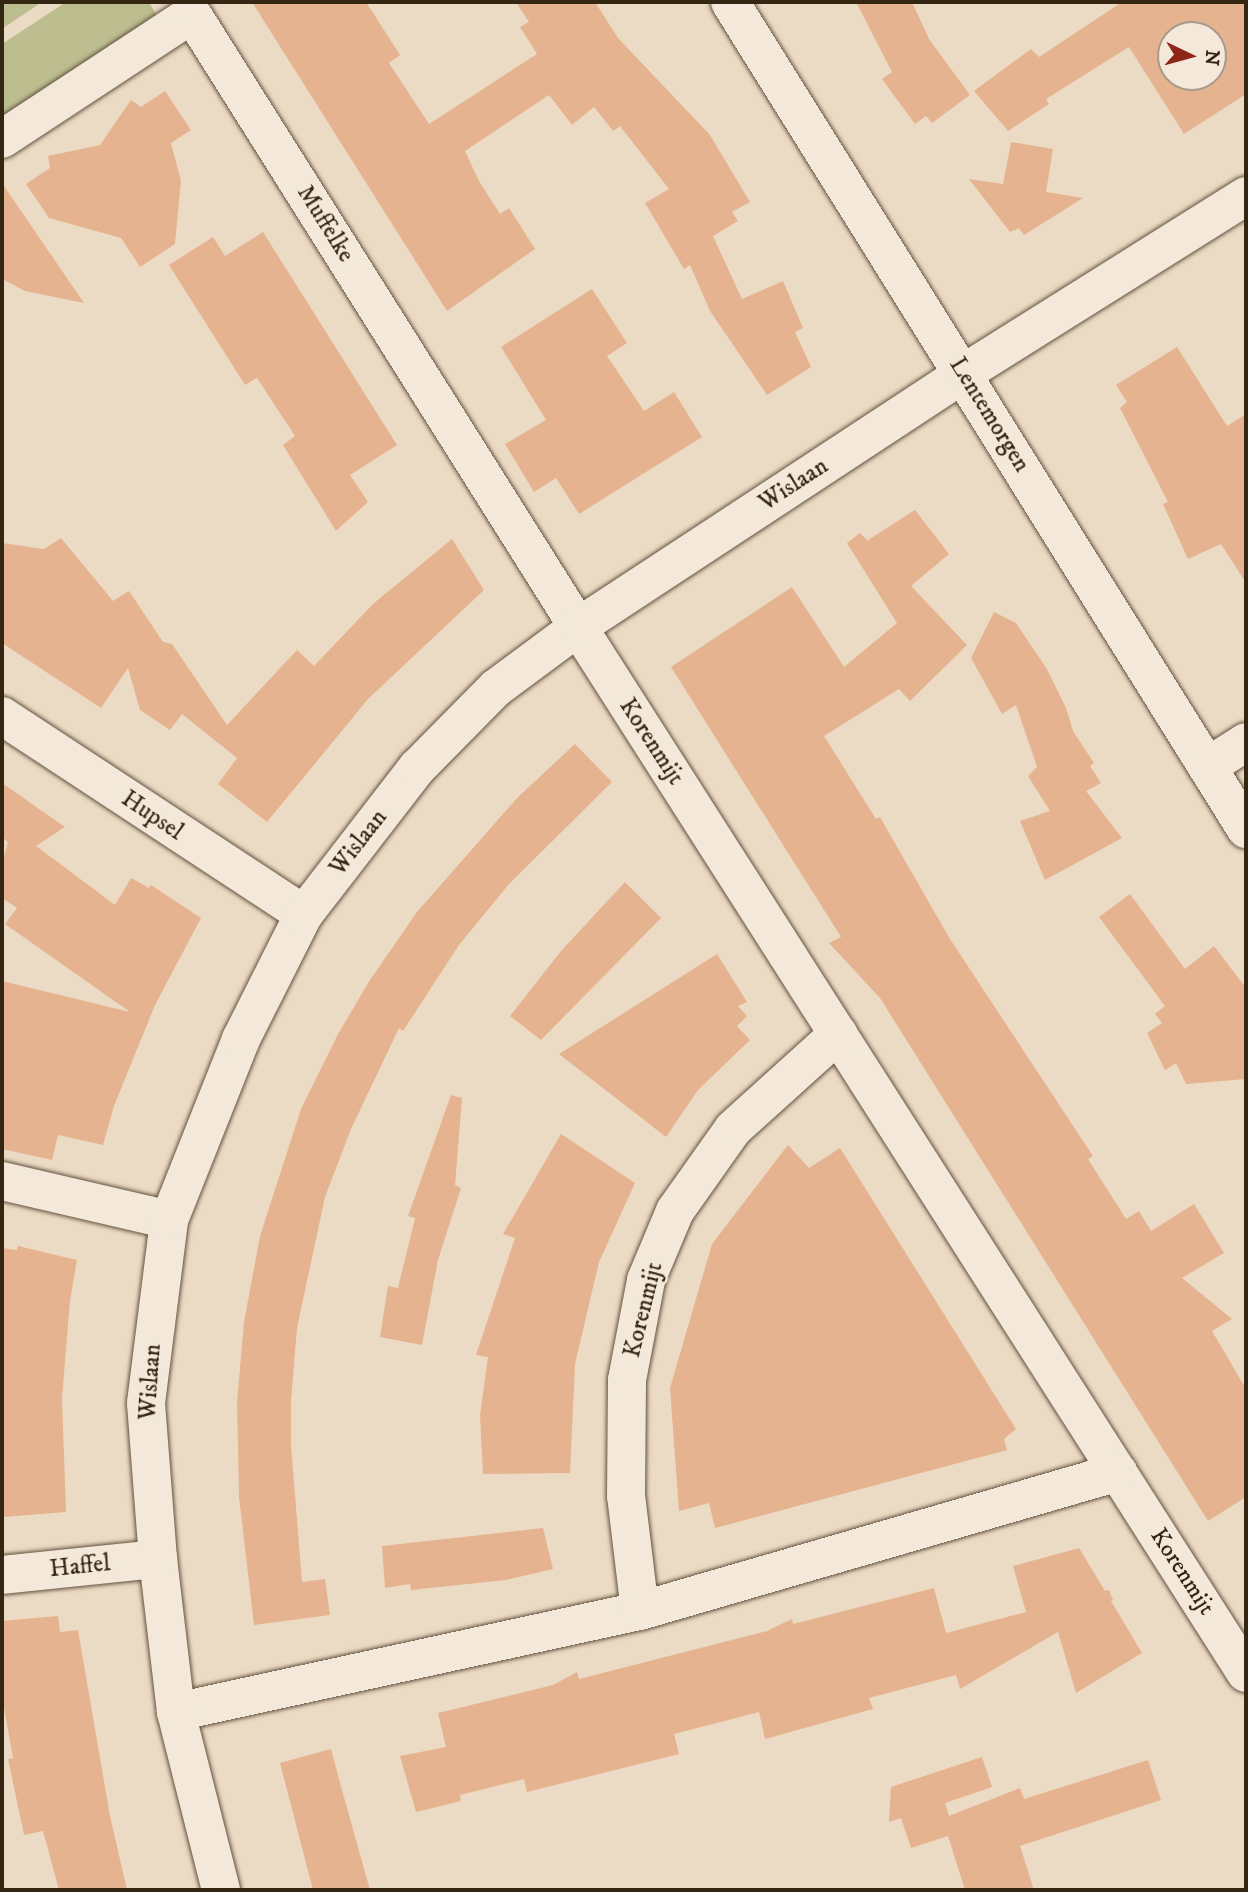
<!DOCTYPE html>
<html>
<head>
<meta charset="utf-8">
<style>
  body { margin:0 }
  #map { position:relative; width:1248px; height:1892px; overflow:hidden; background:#ecdbc4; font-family:"IM FELL DW Pica",serif }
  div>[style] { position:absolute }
  .green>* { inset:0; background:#bdbe90 }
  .building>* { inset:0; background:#e5b390 }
  .roads { filter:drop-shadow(0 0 2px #63523f) drop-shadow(0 0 2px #63523f) }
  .minor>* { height:38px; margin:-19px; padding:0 19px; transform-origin:19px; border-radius:19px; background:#f3e8d9 }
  span { translate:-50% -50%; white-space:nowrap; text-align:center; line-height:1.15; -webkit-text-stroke:5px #f3e8d9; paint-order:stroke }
  .street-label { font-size:24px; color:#352513 }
  .frame { position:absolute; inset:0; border:4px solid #352513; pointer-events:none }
  .north { position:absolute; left:1157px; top:21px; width:70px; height:70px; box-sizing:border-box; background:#f3e8d9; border:2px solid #a79a8a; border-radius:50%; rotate:95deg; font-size:19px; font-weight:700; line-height:28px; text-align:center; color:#352513 }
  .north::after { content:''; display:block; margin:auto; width:24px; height:32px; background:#8f2418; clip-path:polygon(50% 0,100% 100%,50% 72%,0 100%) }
</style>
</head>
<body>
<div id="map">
  <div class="green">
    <div style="clip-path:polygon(2px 2px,42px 2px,2px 29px)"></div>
    <div style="clip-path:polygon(66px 2px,149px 2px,157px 16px,2px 124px,2px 44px)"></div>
  </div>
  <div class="building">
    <div style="clip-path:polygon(252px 2px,366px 2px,400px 55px,389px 63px,429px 124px,537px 54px,520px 27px,529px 22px,516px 2px,595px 2px,618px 38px,710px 135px,750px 202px,732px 212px,738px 221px,713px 236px,742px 299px,783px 281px,803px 328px,795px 332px,811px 367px,767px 395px,710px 311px,690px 265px,684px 269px,645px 203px,669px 189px,620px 126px,613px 131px,594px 107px,572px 125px,549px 95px,465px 151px,479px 181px,500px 214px,509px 208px,535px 249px,447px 311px)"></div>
    <div style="clip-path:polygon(856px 2px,912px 2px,929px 39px,970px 95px,932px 123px,926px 116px,915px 124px,882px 79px,892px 72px)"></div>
    <div style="clip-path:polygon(evenodd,1122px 2px,1246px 2px,1246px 94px,1184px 134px,1129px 47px,1046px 99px,1049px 104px,1008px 131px,974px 91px,1031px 49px,1039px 57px,1122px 2px,1171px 35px,1213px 35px,1213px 77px,1171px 77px,1171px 35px)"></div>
    <div style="clip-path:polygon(165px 91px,191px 130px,171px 143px,181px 181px,175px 244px,140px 267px,121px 238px,49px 218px,26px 184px,50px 168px,48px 156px,100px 145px,131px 100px,141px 107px)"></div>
    <div style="clip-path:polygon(1011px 142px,1053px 149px,1046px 192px,1083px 198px,1024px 235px,1019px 228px,1010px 232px,969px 179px,1003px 184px)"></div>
    <div style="clip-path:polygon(2px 183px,84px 303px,25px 291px,2px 279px)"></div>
    <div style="clip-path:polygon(263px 232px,397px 445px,350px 475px,368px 502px,336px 531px,283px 445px,295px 436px,257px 378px,245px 385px,169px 265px,213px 237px,225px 256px)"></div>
    <div style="clip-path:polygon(592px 289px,627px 343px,607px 356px,644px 411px,674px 392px,702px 437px,579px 514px,556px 478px,534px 492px,505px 444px,546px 420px,501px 347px)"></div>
    <div style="clip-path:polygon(1177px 347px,1227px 426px,1246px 414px,1246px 583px,1221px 544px,1188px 559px,1163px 504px,1168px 502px,1120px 408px,1127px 402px,1116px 385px)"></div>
    <div style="clip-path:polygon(915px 510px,949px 554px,911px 586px,967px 645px,910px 701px,899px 689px,824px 736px,876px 819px,880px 817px,950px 939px,1093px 1156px,1088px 1159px,1126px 1219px,1139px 1211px,1151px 1231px,1194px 1204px,1224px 1253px,1182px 1278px,1232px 1319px,1212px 1331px,1246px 1389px,1246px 1497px,1208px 1521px,880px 998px,829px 943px,841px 937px,671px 667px,792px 587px,844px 667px,897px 623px,847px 543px,860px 533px,871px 544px,868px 540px)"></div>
    <div style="clip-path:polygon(61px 538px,113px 601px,129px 591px,163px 642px,172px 644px,227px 725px,297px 650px,314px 666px,374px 603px,452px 539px,484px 590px,368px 699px,267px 822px,218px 784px,237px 758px,182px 714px,170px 730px,140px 710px,128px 668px,101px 708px,2px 643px,2px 543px,44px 549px)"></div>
    <div style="clip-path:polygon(994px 612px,1016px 623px,1047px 669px,1066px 708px,1073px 731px,1094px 763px,1090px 766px,1101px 783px,1086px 791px,1122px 838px,1045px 880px,1020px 821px,1050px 811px,1028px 776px,1037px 767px,1016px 705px,1002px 714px,971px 658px)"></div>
    <div style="clip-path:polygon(575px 744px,612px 782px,509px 884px,459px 945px,403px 1031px,399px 1028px,351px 1129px,325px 1197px,297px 1328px,291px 1401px,291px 1445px,302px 1582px,325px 1579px,330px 1615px,254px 1625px,239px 1497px,237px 1402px,244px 1322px,260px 1236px,301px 1109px,338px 1034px,370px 980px,417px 912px,517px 798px)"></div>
    <div style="clip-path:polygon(2px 783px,65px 827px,36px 846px,115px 905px,131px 878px,149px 888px,151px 885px,201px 918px,155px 1005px,114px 1106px,103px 1145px,58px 1135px,52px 1160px,2px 1149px,2px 981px,130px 1012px,5px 924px,17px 908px,2px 898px,2px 864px,8px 842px,2px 837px)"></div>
    <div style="clip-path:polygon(625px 882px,661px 918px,541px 1040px,510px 1016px,561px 951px)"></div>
    <div style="clip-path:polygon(1130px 894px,1185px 969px,1214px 946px,1246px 988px,1246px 1079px,1186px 1084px,1176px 1063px,1165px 1070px,1147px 1033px,1162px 1023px,1155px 1014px,1165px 1006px,1099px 917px)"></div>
    <div style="clip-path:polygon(717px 954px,747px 1002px,738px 1006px,747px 1016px,737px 1026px,750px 1040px,698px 1090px,666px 1137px,559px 1054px)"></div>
    <div style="clip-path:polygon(451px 1095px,462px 1098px,455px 1185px,461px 1188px,438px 1260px,422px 1345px,380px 1337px,388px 1286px,398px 1288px,415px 1218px,408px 1216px)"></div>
    <div style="clip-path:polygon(561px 1134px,635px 1183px,599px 1262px,575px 1364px,570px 1473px,483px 1474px,480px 1415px,488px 1357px,476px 1355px,515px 1238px,503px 1234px)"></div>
    <div style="clip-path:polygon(788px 1145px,809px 1168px,840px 1148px,1016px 1429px,1004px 1439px,1007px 1450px,715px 1528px,709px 1503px,679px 1511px,670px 1388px,712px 1244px)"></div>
    <div style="clip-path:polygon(18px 1246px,77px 1260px,70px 1301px,62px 1398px,66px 1512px,4px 1517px,2px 1248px,17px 1250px)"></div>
    <div style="clip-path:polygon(543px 1528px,553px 1569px,506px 1580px,411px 1590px,410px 1584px,385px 1588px,382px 1546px)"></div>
    <div style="clip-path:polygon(1079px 1548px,1105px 1591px,1109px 1590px,1113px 1600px,1111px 1601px,1142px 1653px,1076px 1693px,1058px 1632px,960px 1689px,956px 1675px,869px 1698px,873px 1709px,765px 1739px,759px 1712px,674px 1734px,679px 1754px,527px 1792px,524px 1779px,460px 1795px,461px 1801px,416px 1812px,400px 1756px,446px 1747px,438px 1713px,553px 1685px,577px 1672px,579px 1679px,767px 1631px,792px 1619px,793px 1624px,934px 1588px,946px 1633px,1026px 1612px,1013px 1566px)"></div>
    <div style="clip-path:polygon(58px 1616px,60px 1632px,78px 1630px,110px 1816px,127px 1890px,59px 1890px,43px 1831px,24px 1835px,8px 1759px,13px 1758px,2px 1697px,2px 1621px)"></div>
    <div style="clip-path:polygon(331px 1749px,342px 1790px,370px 1890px,313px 1890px,280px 1763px)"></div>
    <div style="clip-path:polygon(982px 1757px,992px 1787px,945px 1803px,949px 1816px,1020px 1788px,1024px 1799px,1148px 1760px,1161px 1800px,1020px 1846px,1034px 1890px,965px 1890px,948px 1836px,911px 1848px,901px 1818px,889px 1822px,891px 1787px)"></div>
  </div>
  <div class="roads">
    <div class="minor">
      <div style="left:730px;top:2px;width:975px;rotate:58.04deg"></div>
      <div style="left:2px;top:139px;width:227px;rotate:-33.3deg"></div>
      <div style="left:192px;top:14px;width:724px;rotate:57.8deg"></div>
      <div style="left:578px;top:627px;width:1241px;rotate:57.44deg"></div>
      <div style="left:2px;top:716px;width:361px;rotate:33.3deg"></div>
      <div style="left:1207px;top:767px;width:46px;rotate:-32.7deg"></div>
      <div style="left:2px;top:1181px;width:171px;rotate:13.1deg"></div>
      <div style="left:2px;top:1575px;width:157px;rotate:-5.9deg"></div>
      <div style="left:640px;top:1611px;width:116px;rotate:-96.9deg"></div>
      <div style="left:626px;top:1496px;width:116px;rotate:-89.5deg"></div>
      <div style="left:627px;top:1380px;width:102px;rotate:-79.2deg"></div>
      <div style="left:646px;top:1280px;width:75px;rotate:-67.2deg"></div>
      <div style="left:675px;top:1211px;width:100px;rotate:-54.7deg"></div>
      <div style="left:733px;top:1129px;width:142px;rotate:-42.1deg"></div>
      <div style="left:176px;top:1712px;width:475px;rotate:-12.3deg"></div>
      <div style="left:640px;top:1611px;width:498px;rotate:-16.2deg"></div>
      <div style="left:221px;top:1890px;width:184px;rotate:-104.2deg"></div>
      <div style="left:176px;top:1712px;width:154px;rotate:-96.7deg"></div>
      <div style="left:158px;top:1559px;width:156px;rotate:-94.4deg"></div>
      <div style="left:146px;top:1403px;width:184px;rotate:-82.8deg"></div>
      <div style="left:169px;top:1220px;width:195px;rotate:-68.3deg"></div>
      <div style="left:241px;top:1039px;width:140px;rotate:-63.3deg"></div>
      <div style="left:304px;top:914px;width:185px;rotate:-52.3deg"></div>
      <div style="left:417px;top:768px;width:112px;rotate:-45.4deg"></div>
      <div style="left:496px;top:688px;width:102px;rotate:-36.6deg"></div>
      <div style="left:578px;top:627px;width:462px;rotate:-33.3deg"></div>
      <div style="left:964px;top:373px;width:333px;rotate:-32.1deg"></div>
    </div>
  </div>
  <div class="street-label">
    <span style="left:325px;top:224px;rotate:58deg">Muffelke</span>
    <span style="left:989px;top:415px;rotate:58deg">Lentemorgen</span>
    <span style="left:794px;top:485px;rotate:-33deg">Wislaan</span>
    <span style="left:651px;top:742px;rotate:57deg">Korenmijt</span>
    <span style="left:152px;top:816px;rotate:34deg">Hupsel</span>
    <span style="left:359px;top:843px;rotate:-52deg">Wislaan</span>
    <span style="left:644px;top:1310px;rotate:-76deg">Korenmijt</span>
    <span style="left:151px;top:1382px;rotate:-86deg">Wislaan</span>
    <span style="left:80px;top:1567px;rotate:-6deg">Haffel</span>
    <span style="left:1182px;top:1572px;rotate:57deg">Korenmijt</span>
  </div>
  <div class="frame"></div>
  <div class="north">N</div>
</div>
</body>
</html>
